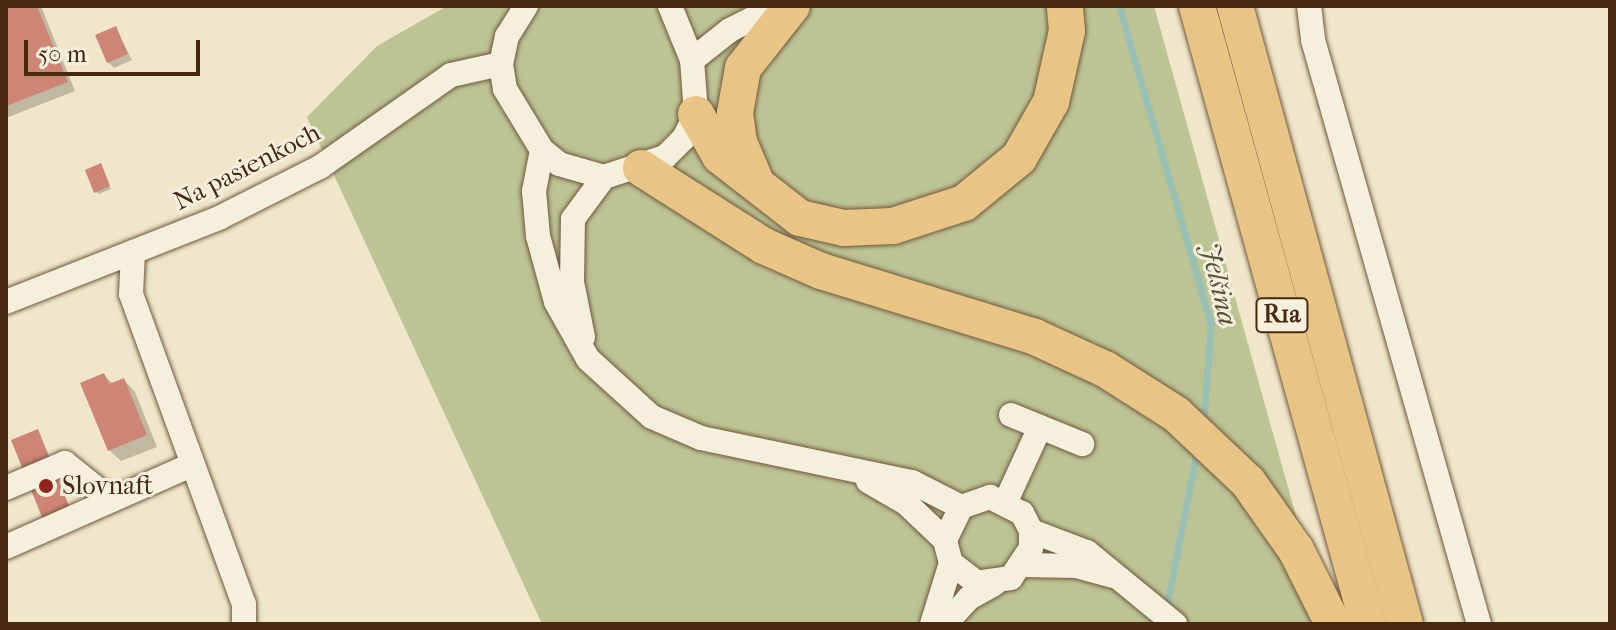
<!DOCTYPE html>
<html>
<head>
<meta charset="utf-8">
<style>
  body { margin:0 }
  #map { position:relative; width:1616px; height:630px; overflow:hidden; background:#f0e7ca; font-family:"IM FELL French Canon",serif }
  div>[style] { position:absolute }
  .green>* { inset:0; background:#bdc494 }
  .shadow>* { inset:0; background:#0003 }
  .stream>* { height:7px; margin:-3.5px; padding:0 3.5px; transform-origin:3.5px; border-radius:3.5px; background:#9ac0b3 }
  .building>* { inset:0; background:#cd8576 }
  .roads { filter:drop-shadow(0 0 2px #70583e) drop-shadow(0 0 2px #70583e) }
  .minor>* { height:24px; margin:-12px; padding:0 12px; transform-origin:12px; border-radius:12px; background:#f5efdd }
  .highway>* { height:36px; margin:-18px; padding:0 18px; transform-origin:18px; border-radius:18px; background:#e8c485 }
  .dots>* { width:22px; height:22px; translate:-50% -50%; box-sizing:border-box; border:4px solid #f5efdd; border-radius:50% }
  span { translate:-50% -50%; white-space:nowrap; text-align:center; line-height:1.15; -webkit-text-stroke:6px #f5efdd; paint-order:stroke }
  .shield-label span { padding:2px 6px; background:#f5efdd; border:2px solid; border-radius:6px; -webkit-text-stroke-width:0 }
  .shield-label { font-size:24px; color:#46290f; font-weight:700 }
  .street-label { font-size:26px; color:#46290f }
  .poi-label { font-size:26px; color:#46290f }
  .left { translate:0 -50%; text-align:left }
  .water-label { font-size:28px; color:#5b4f38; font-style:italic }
  .frame { position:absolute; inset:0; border:8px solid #46290f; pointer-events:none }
  .scale { position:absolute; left:24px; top:40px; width:176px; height:36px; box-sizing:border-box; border:4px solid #46290f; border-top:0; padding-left:10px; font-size:24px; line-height:28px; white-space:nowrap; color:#46290f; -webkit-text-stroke:6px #f5efdd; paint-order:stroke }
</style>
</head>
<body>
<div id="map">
  <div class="green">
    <div style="clip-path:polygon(447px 6px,1154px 6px,1326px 624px,542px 624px,307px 117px,377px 46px)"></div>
  </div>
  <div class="shadow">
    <div style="clip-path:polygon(6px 6px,41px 6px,75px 91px,6px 118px)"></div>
    <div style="clip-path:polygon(115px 28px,132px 60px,114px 68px,108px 62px)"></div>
    <div style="clip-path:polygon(101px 166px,111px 189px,99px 194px,96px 192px)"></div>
    <div style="clip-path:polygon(104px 375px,113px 384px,124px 380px,135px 392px,157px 447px,121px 461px,109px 450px)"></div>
  </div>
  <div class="stream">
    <div style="left:1119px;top:6px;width:332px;rotate:73.9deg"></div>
    <div style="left:1211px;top:325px;width:97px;rotate:94.7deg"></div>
    <div style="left:1166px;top:610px;width:164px;rotate:-79.1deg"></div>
  </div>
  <div class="building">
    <div style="clip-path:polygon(6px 6px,37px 6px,68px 82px,6px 106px)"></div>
    <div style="clip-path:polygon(116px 26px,128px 54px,107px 63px,95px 35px)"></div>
    <div style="clip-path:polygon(101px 163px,110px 186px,94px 193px,85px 170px)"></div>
    <div style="clip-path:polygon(104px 373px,109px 384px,124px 378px,147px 435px,108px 451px,80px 383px)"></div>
    <div style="clip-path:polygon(38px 429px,71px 511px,44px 522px,11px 440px)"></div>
  </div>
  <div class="roads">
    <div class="minor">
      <div style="left:526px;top:6px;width:36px;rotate:122deg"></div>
      <div style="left:507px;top:36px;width:29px;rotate:102deg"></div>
      <div style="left:501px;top:64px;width:25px;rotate:81deg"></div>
      <div style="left:505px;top:89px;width:71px;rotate:58.8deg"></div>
      <div style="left:542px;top:150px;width:22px;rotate:39deg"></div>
      <div style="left:559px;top:164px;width:47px;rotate:16.1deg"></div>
      <div style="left:604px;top:177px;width:64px;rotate:-18.2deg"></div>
      <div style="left:665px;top:157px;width:27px;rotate:-45deg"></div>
      <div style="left:684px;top:138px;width:27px;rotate:-63deg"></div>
      <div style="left:696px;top:114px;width:54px;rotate:-94.2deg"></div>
      <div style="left:692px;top:60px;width:58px;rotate:-112.2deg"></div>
      <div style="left:1309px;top:6px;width:34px;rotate:83deg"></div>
      <div style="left:1313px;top:40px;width:607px;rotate:74.13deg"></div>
      <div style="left:692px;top:60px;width:48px;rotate:-38.3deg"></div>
      <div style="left:730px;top:30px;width:54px;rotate:-26.6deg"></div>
      <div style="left:542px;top:150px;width:42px;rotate:101deg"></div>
      <div style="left:534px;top:191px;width:45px;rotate:84.9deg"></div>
      <div style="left:538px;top:236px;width:68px;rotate:74.7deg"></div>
      <div style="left:556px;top:302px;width:65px;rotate:60.7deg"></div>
      <div style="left:588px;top:359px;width:86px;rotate:42.2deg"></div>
      <div style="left:652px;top:417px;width:53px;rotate:23.2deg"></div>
      <div style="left:701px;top:438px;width:216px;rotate:11.8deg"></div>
      <div style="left:912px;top:482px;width:55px;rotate:27deg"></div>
      <div style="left:133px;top:252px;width:42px;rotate:92.7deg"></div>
      <div style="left:131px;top:294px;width:330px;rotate:70deg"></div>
      <div style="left:244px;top:604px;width:20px;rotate:90deg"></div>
      <div style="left:6px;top:302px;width:229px;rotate:-21.5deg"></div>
      <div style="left:219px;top:218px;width:113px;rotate:-26.8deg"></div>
      <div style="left:320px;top:167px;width:160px;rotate:-35.1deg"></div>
      <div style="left:451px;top:75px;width:51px;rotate:-12.4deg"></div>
      <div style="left:583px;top:337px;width:56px;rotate:-101.3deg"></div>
      <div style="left:572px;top:282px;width:63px;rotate:-89.1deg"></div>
      <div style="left:573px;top:219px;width:52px;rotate:-53.6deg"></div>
      <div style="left:1011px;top:415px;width:77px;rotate:22.2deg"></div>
      <div style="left:868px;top:481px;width:44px;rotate:30.1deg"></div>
      <div style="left:906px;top:503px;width:54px;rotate:43.5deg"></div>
      <div style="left:6px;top:488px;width:64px;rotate:-23deg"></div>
      <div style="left:65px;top:463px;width:58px;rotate:38.7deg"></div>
      <div style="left:1006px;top:501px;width:81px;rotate:-65.3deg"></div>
      <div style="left:1031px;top:531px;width:60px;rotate:20.6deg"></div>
      <div style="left:1087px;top:552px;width:114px;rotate:39.3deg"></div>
      <div style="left:6px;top:547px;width:202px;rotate:-23.9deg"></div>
      <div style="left:1024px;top:565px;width:52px;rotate:1.1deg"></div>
      <div style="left:1076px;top:566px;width:38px;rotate:15deg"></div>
      <div style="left:932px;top:624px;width:64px;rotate:-72.7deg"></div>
      <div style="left:951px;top:563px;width:24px;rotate:-105deg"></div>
      <div style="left:945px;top:540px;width:37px;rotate:-64deg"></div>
      <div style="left:961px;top:507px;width:31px;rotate:-19deg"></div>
      <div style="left:990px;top:497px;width:36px;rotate:27deg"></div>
      <div style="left:1022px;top:513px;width:20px;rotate:63deg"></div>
      <div style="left:1031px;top:531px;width:17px;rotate:90deg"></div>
      <div style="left:1031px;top:548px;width:36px;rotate:124deg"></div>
      <div style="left:1011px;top:578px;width:34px;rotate:172deg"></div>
      <div style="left:977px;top:583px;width:33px;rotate:-142deg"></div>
      <div style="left:945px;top:624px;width:35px;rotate:-47deg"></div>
      <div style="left:969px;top:598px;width:29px;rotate:-29deg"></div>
    </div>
    <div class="highway">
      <div style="left:1197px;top:6px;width:641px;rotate:74.53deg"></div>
      <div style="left:1235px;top:6px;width:641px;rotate:74.62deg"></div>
      <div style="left:696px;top:114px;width:48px;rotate:60.3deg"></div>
      <div style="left:720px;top:156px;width:101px;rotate:37.8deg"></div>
      <div style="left:800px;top:218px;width:45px;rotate:12.8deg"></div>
      <div style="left:844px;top:228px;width:49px;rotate:-2.3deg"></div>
      <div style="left:893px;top:226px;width:75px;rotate:-17.9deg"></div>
      <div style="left:964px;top:203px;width:71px;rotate:-39.3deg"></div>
      <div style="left:1019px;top:158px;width:64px;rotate:-60.3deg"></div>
      <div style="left:1051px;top:102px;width:73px;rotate:-77.3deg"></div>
      <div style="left:1067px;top:31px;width:25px;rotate:-95deg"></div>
      <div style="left:641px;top:168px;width:146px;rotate:32.4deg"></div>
      <div style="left:764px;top:246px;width:62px;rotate:23.7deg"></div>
      <div style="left:821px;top:271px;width:224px;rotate:17.1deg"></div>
      <div style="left:1035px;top:337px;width:77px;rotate:24.6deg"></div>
      <div style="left:1105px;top:369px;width:84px;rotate:32.4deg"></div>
      <div style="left:1176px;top:414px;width:99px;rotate:43.4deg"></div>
      <div style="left:1248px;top:482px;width:83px;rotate:54.8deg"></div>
      <div style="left:1296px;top:550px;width:83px;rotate:63.4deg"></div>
      <div style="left:756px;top:182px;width:43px;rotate:-113deg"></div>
      <div style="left:739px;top:142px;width:29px;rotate:-98deg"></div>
      <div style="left:735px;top:113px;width:46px;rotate:-79.9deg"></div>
      <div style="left:743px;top:68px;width:79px;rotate:-51.7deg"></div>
    </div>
  </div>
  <div class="dots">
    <div style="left:46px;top:486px;background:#8f2418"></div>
  </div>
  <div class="shield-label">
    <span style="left:1282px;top:315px">R1a</span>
  </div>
  <div class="street-label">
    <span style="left:247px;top:167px;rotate:-27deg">Na pasienkoch</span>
  </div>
  <div class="poi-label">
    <span class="left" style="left:62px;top:486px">Slovnaft</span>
  </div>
  <div class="water-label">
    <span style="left:1219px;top:284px;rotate:77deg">Jelšina</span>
  </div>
  <div class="frame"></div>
  <div class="scale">50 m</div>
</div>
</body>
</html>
